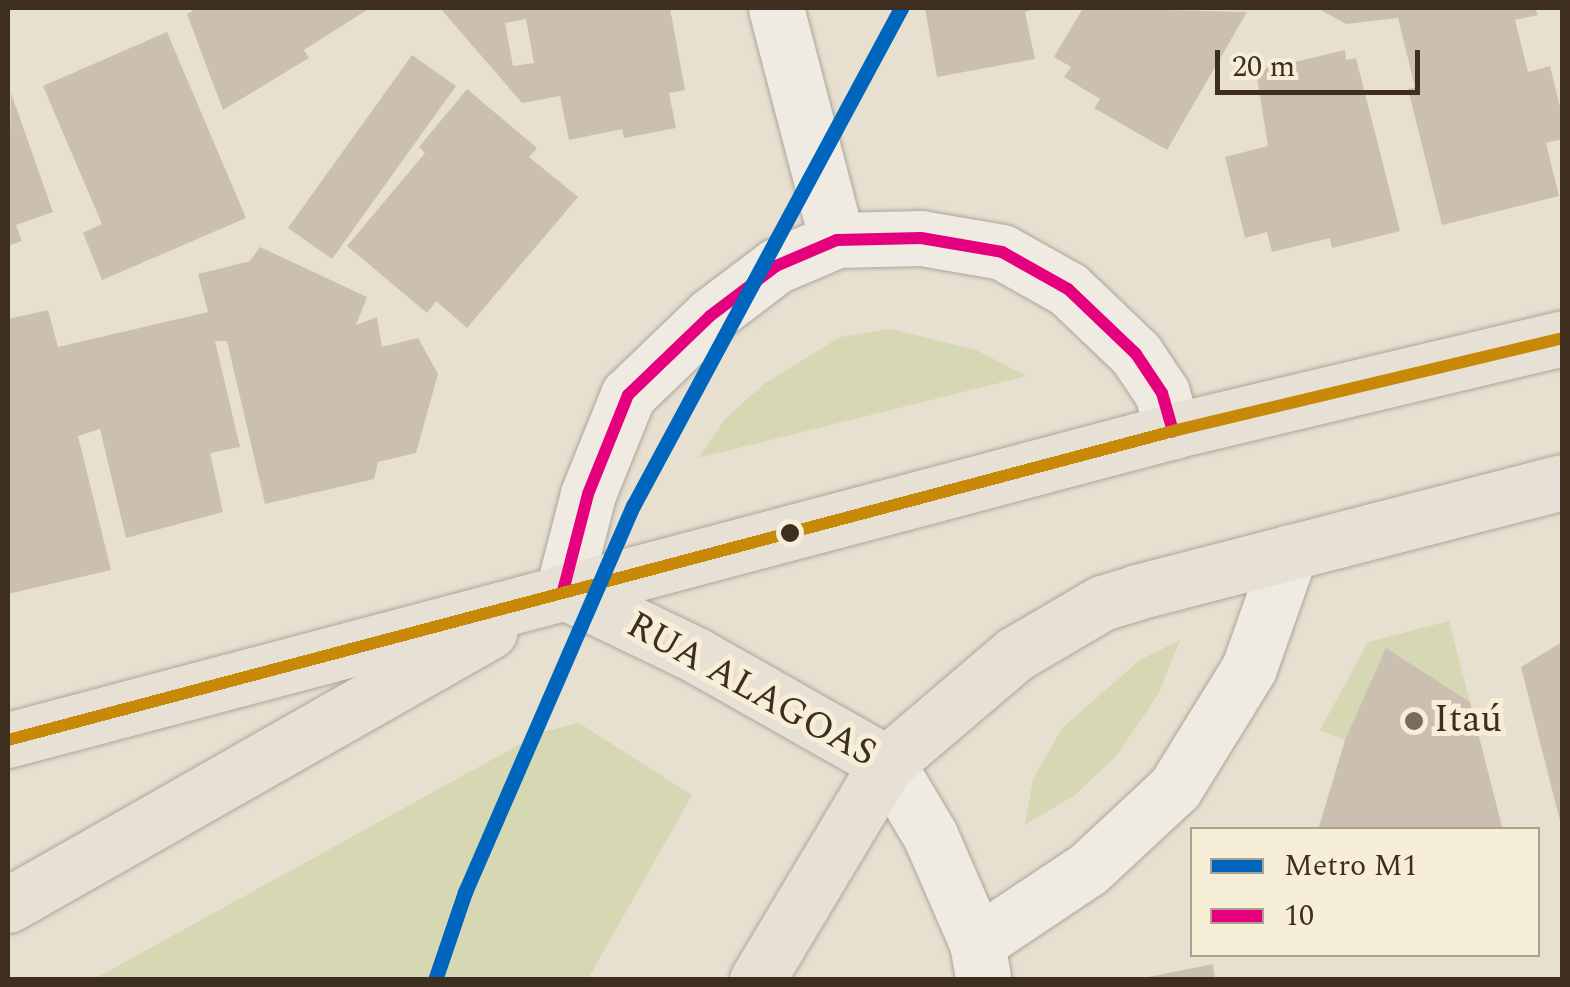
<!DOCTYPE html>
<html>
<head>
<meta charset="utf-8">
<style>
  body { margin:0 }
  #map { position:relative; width:1570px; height:987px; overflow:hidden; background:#e7e0d1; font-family:Spectral,serif }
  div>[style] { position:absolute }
  .green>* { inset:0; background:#d6d7b3 }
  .building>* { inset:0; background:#cbbfb2 }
  .roads { filter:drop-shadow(0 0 2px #ada599) drop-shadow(0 0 2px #ada599) }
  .minor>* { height:55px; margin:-27.5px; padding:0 27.5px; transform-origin:27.5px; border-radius:27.5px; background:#efebe3 }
  .major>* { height:55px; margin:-27.5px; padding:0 27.5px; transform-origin:27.5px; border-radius:27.5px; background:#e6e1d4 }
  .bus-1>* { height:12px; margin:-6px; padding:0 6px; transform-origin:6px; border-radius:6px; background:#e5007d }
  .bus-2>* { height:12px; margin:-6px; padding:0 6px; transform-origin:6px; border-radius:6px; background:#c88808 }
  .metro-1>* { height:15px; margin:-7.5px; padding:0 7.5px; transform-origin:7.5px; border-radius:7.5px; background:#0065bd }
  .dots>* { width:28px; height:28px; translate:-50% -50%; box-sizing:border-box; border:5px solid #f7eed8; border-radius:50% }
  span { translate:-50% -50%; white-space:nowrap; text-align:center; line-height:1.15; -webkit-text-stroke:10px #f7eed8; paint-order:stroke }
  .street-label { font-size:38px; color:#3d2e20 }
  .poi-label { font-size:38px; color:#3d2e20 }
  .left { translate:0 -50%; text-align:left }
  .frame { position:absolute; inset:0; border:10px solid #3d2e20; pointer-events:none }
  .legend { position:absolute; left:1190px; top:827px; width:350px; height:130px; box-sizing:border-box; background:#f7eed8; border:2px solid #ada18e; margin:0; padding:12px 18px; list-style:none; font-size:30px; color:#3d2e20 }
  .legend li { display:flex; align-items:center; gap:20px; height:50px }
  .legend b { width:50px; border:2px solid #ada18e }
  .scale { position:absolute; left:1215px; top:50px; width:205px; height:45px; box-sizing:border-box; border:5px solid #3d2e20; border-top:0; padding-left:12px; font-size:30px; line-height:35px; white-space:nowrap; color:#3d2e20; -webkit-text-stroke:8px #f7eed8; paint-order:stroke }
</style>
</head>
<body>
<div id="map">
  <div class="green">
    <div style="clip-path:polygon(891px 329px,976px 350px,1027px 376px,698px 458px,726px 418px,764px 384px,840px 337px)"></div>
    <div style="clip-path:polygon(1449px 621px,1470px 702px,1387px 649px,1345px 740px,1320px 730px,1368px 642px)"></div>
    <div style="clip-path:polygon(1180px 640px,1158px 695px,1116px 756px,1075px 795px,1025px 825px,1033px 779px,1062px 728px,1140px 660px)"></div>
    <div style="clip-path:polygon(579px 723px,692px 795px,588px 979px,94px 979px,542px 732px)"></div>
  </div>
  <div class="building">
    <div style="clip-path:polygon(197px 8px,370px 8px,304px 50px,309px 58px,223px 110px,187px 14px)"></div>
    <div style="clip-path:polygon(evenodd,440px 8px,670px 8px,685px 90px,669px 93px,676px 128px,624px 138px,622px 129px,569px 140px,560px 96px,522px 103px,440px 8px,526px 19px,534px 63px,513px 66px,505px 23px,526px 19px)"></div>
    <div style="clip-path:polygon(925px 8px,1037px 8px,1025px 12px,1035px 59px,937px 77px)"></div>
    <div style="clip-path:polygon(1083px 8px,1247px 12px,1167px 150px,1094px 108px,1100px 99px,1064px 77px,1071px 67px,1054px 57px)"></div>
    <div style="clip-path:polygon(1317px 8px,1535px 8px,1538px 15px,1515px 20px,1528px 72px,1550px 66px,1562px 115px,1562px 139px,1546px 143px,1559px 196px,1442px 225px,1408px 89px,1415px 87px,1398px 18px,1346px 24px)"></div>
    <div style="clip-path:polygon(167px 32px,246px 218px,102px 280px,83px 233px,102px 224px,43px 86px)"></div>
    <div style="clip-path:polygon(1345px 50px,1346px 60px,1356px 58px,1400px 231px,1332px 248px,1330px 238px,1272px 252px,1267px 232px,1245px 238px,1225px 157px,1268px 146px,1256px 71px)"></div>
    <div style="clip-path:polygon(412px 55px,456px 86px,332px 259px,288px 228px)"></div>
    <div style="clip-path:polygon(467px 89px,537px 148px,529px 157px,578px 197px,467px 328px,436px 301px,427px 313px,347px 246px,425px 153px,419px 147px)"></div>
    <div style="clip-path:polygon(11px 93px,53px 212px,16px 225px,22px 241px,8px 246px)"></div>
    <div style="clip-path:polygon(260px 247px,367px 297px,356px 325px,377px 317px,382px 347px,418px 338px,438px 374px,416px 453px,378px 462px,374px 479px,265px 504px,227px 341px,215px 341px,240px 447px,210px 453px,223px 512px,126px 538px,100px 429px,78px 436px,111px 570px,8px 594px,8px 319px,48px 310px,58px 347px,208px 312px,198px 274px,250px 261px)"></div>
    <div style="clip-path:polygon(1562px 642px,1562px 825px,1561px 825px,1521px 667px)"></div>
    <div style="clip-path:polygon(1386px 648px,1470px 702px,1503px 830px,1318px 830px,1345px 740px)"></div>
    <div style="clip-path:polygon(1213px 964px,1215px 980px,1143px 980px,1143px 978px)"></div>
  </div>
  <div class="roads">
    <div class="minor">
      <div style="left:776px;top:8px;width:240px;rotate:75.3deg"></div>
      <div style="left:563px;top:591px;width:100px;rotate:-75.5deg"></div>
      <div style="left:588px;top:494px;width:107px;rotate:-68deg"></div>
      <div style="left:628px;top:395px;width:114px;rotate:-43.9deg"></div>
      <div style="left:710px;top:316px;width:83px;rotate:-37.1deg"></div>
      <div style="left:776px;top:266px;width:66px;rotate:-23.1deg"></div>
      <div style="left:837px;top:240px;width:84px;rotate:-1.4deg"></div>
      <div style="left:921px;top:238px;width:82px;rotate:9.8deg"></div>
      <div style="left:1002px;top:252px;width:76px;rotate:29.3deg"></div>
      <div style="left:1068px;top:289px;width:94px;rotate:43.7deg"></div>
      <div style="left:1136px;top:354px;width:47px;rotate:56.3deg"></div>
      <div style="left:1162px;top:393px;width:40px;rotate:74deg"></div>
      <div style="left:887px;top:763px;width:84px;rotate:59.2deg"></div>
      <div style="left:930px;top:835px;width:118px;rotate:66.5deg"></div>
      <div style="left:977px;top:943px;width:35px;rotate:80deg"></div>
      <div style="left:977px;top:943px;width:133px;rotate:-33.7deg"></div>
      <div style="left:1088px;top:869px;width:119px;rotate:-43deg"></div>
      <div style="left:1175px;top:788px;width:141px;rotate:-58.3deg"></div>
      <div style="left:1249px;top:668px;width:123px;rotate:-70.5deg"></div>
    </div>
    <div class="major">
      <div style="left:563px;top:591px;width:145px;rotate:25.7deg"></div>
      <div style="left:694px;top:654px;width:222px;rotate:29.5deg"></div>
      <div style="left:8px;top:740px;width:1205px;rotate:-14.85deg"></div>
      <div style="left:1173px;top:431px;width:400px;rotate:-13.4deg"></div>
      <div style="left:8px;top:905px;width:554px;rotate:-29.62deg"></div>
      <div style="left:757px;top:980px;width:253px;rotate:-59.1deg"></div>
      <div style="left:887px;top:763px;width:168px;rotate:-40.4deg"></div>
      <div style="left:1015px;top:654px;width:101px;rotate:-30.4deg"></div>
      <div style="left:1102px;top:603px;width:37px;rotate:-17deg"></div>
      <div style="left:1137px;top:592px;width:439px;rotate:-14.5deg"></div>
    </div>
  </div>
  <div class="bus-1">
    <div style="left:563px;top:591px;width:100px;rotate:-75.5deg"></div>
    <div style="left:588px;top:494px;width:107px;rotate:-68deg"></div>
    <div style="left:628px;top:395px;width:114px;rotate:-43.9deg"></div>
    <div style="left:710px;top:316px;width:83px;rotate:-37.1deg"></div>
    <div style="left:776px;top:266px;width:66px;rotate:-23.1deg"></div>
    <div style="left:837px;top:240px;width:84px;rotate:-1.4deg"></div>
    <div style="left:921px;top:238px;width:82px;rotate:9.8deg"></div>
    <div style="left:1002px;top:252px;width:76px;rotate:29.3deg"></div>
    <div style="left:1068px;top:289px;width:94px;rotate:43.7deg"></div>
    <div style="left:1136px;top:354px;width:47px;rotate:56.3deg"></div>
    <div style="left:1162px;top:393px;width:40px;rotate:74deg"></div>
  </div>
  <div class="bus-2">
    <div style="left:8px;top:740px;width:1205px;rotate:-14.85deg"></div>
    <div style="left:1173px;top:431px;width:400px;rotate:-13.4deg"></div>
  </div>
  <div class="metro-1">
    <div style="left:435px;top:980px;width:93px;rotate:-71.2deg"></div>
    <div style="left:465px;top:892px;width:421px;rotate:-66.5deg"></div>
    <div style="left:633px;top:506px;width:566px;rotate:-61.71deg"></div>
  </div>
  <div class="dots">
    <div style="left:790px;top:533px;background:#3d2e20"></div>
    <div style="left:1414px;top:721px;background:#786c5e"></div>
  </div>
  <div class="street-label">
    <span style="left:751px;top:690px;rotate:29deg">RUA ALAGOAS</span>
  </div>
  <div class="poi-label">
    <span class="left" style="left:1434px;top:721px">Itaú</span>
  </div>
  <div class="frame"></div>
  <ul class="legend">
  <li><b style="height:12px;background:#0065bd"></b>Metro M1</li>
  <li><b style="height:12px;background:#e5007d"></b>10</li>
  </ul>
  <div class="scale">20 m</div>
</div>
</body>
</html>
